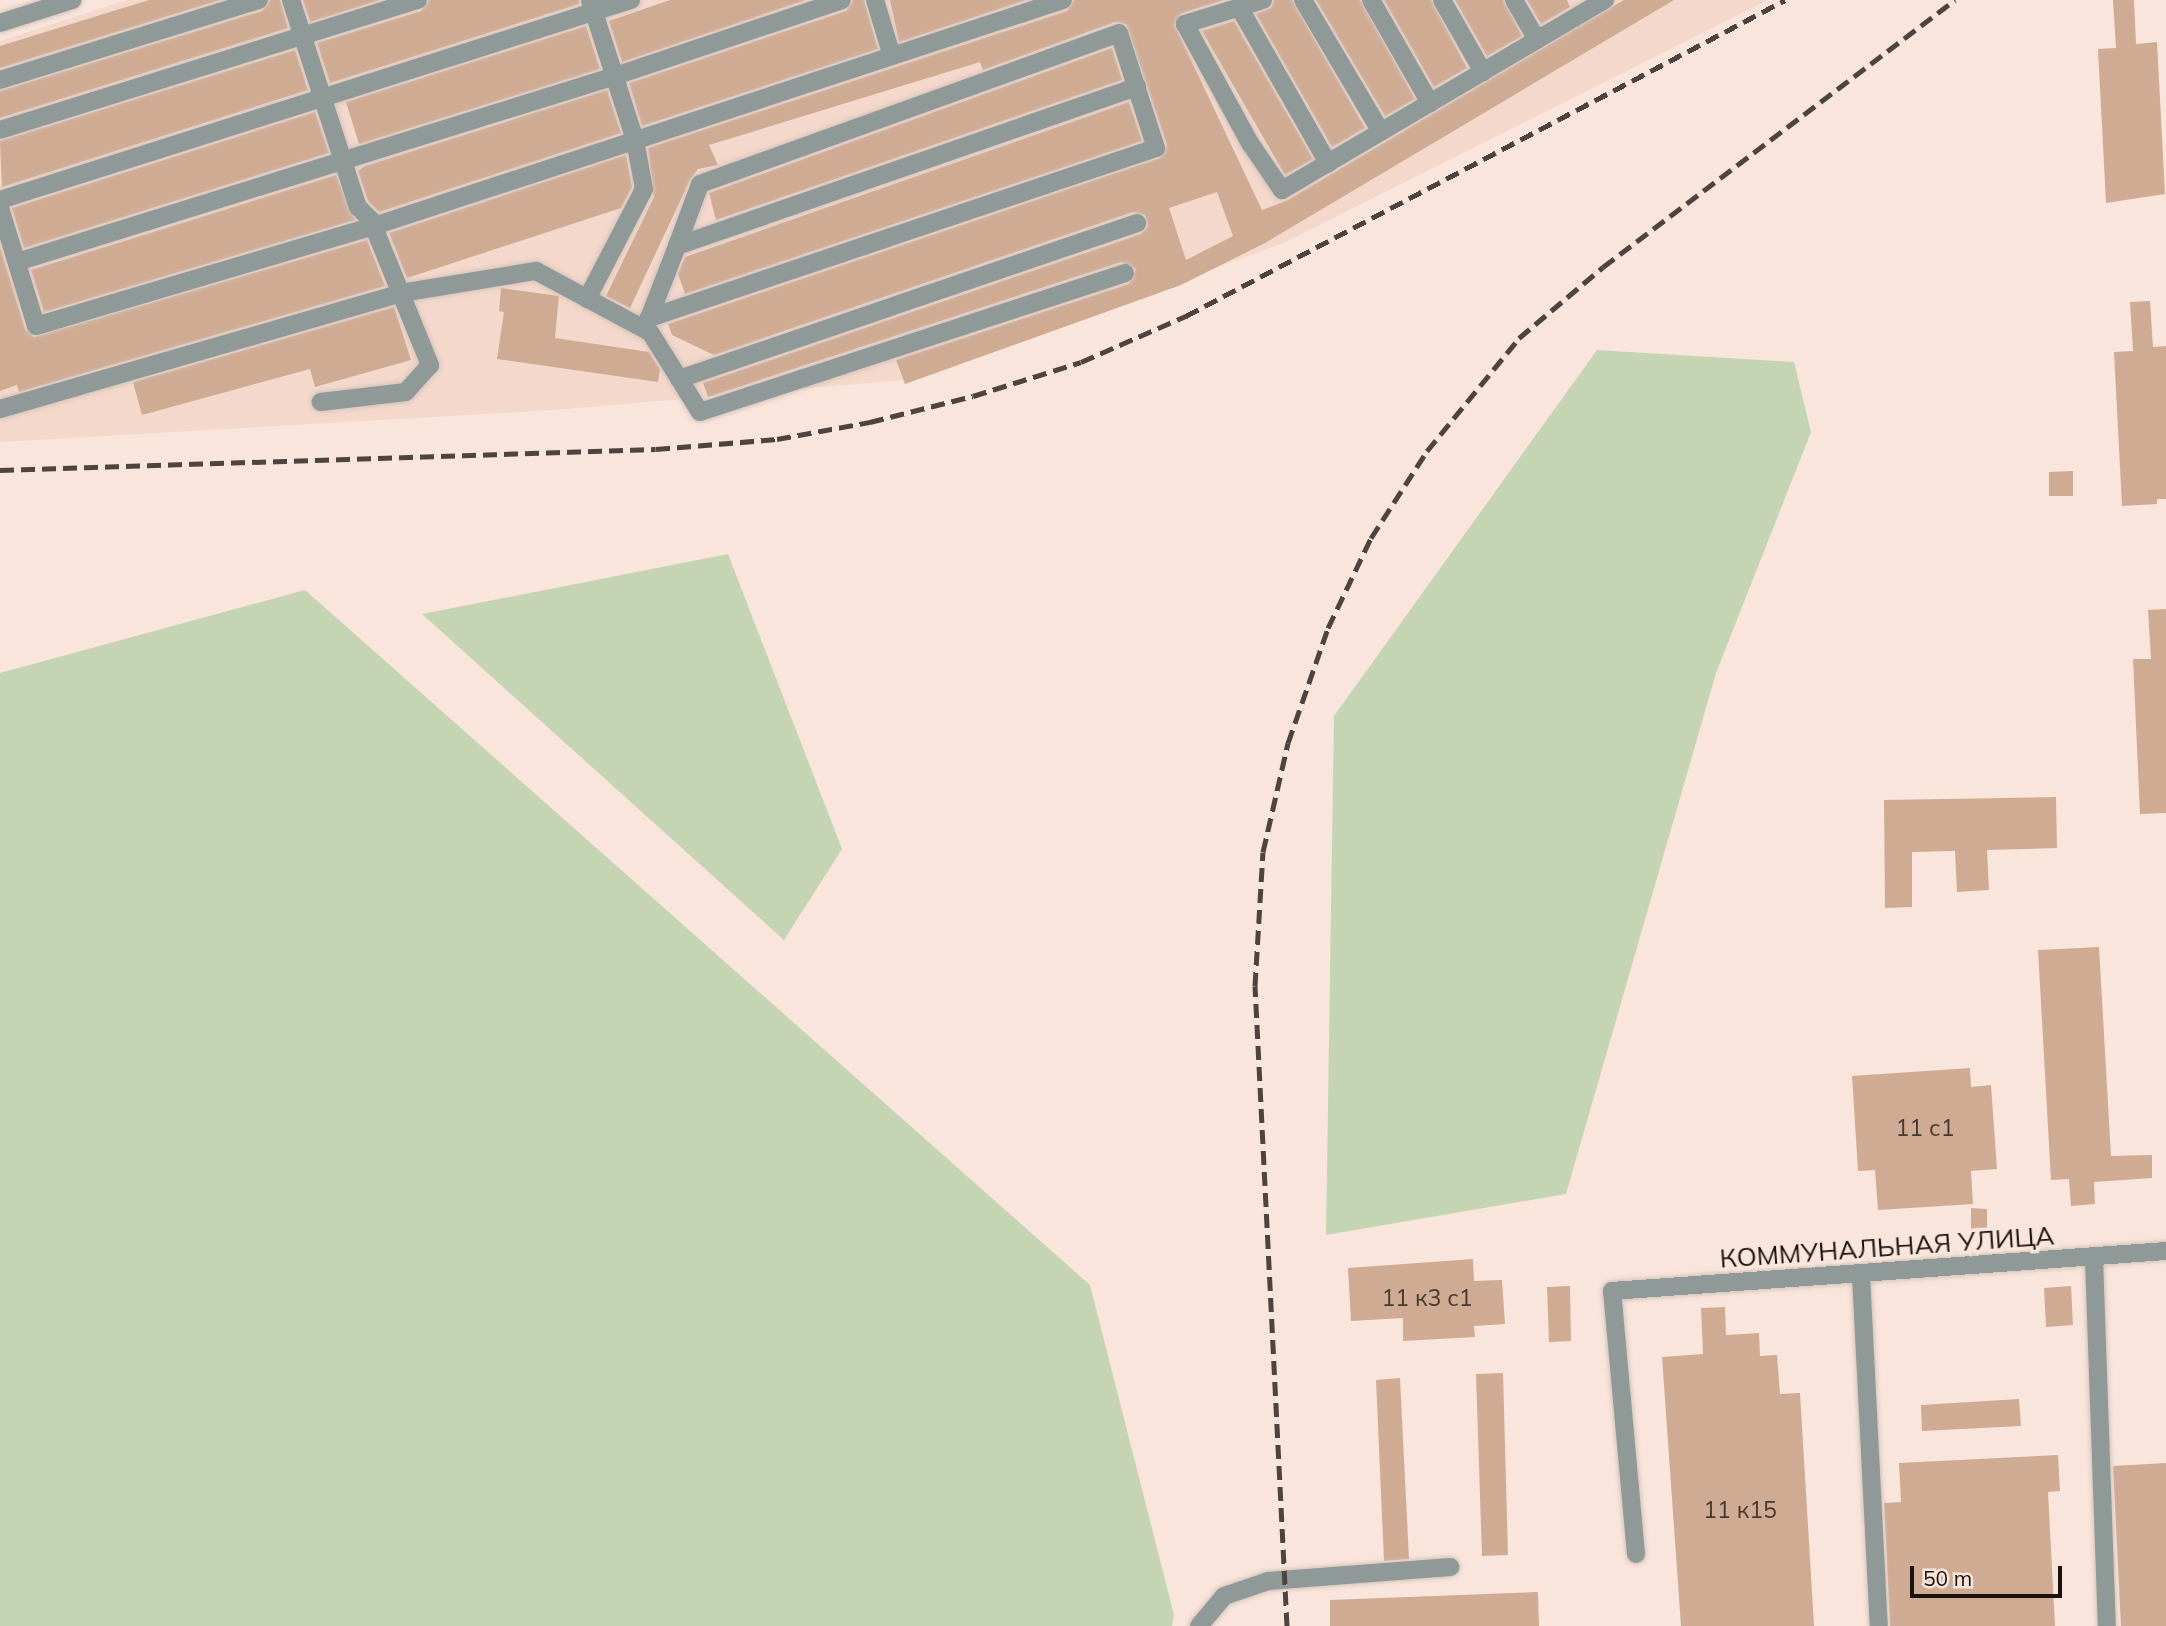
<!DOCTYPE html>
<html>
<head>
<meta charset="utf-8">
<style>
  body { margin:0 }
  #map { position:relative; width:2166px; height:1626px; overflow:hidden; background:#f9e5db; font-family:Mulish,sans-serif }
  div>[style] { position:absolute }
  .built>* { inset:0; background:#f3d8cb }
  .green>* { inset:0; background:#c5d4b3 }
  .building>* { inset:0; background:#cfab94 }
  .roads { filter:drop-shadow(0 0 2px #d5c3bb) drop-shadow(0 0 2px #d5c3bb) }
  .minor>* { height:18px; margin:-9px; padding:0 9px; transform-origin:9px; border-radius:9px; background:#8f9997 }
  .rail>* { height:5px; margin-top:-2.5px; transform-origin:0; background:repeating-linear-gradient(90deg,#4d443f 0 14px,transparent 0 21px) }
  span { translate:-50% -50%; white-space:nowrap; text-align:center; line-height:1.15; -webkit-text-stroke:7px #f9e5db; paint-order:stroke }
  .number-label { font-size:23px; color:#463931 }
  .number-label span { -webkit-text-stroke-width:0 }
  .street-label { font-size:26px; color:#191310 }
  .scale { position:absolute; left:1910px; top:1566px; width:152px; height:32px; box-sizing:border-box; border:4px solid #191310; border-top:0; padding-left:9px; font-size:21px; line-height:24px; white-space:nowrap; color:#191310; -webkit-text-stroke:5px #f9e5db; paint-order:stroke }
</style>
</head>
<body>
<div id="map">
  <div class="built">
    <div style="clip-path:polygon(127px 0,1768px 0,1284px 243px,903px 380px,554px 410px,0 442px,0 41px)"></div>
  </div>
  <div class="green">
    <div style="clip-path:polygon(1597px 350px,1794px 362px,1811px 432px,1716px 673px,1566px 1194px,1326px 1235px,1334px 716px)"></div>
    <div style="clip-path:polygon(728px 554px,842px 849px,784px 940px,422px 614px)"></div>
    <div style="clip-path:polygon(305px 590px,1090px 1285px,1174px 1615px,1172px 1626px,0 1626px,0 673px)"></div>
  </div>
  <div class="building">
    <div style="clip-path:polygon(149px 0,220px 0,0 68px,0 46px)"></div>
    <div style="clip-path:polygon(270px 0,280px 0,288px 28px,0 118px,0 91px,262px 11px)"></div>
    <div style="clip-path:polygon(303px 0,380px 0,310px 22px)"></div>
    <div style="clip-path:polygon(429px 0,579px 0,579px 4px,330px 83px,317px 43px,421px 11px)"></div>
    <div style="clip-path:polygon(670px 0,806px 0,622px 62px,609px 21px)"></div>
    <div style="clip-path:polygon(853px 0,864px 0,878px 49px,642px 126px,629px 83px,846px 11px)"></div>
    <div style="clip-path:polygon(890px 0,1026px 0,899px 42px)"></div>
    <div style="clip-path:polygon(evenodd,1074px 0,1224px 0,1182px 13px,1174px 24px,1262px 210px,1288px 200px,1624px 0,1674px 0,1265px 243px,1181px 285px,905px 384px,896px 360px,1129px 284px,1136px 269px,1121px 262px,708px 397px,703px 383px,1141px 234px,1148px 226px,1145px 215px,1133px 212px,714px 355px,672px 335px,668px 324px,1160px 158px,1167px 145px,1126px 24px,1115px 22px,983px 70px,980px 62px,709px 145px,718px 165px,698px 169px,690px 180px,630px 308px,606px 296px,654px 197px,648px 148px,1067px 11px,1074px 0,1217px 192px,1233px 236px,1186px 260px,1169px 208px,1217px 192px)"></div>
    <div style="clip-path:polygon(1274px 0,1292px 0,1365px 128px,1332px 147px,1256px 14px,1271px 8px)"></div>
    <div style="clip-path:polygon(1316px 0,1360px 0,1415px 99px,1385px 116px)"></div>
    <div style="clip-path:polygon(1384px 0,1431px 0,1467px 68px,1434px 87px)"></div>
    <div style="clip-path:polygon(1455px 0,1503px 0,1522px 36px,1487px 56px)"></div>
    <div style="clip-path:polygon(1527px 0,1567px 0,1570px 7px,1541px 24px)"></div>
    <div style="clip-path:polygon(2113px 0,2134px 0,2136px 44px,2157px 42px,2165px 194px,2106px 203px,2098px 49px,2116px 48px)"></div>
    <div style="clip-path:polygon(1234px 21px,1313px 159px,1285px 175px,1202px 31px)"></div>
    <div style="clip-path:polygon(586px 26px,600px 69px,359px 144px,346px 102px)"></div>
    <div style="clip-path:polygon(1112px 48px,1122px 80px,716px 220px,709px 193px)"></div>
    <div style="clip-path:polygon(295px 50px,308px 90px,2px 187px,0 141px)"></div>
    <div style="clip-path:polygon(607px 90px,621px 133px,379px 212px,368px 201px,358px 171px,365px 166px)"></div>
    <div style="clip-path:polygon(1129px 102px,1142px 141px,685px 294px,678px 274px,685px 257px)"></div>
    <div style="clip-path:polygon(315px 112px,329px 153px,24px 248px,12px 208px)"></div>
    <div style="clip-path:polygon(626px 155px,632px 187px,621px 208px,407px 278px,389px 233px)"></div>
    <div style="clip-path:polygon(336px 175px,355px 220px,44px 312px,31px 270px)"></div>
    <div style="clip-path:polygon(367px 240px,385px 286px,19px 392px,17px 385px,0 391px,0 247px,25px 329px,34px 337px)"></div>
    <div style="clip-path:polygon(501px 288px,559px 296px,555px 338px,649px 352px,660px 369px,658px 382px,497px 359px,504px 312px,499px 311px)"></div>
    <div style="clip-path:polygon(2150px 301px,2153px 347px,2166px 346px,2166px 499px,2157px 499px,2157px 504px,2122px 506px,2114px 352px,2133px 351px,2130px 302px)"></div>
    <div style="clip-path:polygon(394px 307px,411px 360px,315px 387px,310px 369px,142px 415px,133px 382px)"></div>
    <div style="clip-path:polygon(2073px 471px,2073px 496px,2049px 496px,2049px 472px)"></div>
    <div style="clip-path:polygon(2166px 609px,2166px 813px,2140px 814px,2133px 659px,2151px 659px,2148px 610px)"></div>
    <div style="clip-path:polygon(2056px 797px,2057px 848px,1987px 850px,1989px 890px,1957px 892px,1955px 851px,1912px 852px,1912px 907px,1885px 908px,1884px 800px)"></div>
    <div style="clip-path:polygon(2099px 947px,2111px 1156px,2152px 1155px,2152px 1178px,2094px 1182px,2095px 1204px,2071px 1206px,2069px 1179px,2051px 1180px,2038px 950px)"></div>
    <div style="clip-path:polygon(1970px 1068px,1971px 1087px,1991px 1085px,1997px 1169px,1971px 1171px,1973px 1204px,1878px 1210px,1875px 1170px,1858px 1171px,1852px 1076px)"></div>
    <div style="clip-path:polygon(1971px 1208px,1987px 1209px,1987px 1235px,1971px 1234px)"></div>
    <div style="clip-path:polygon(1473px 1259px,1474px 1281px,1502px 1280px,1505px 1324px,1474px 1326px,1475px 1337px,1403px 1341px,1403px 1318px,1351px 1321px,1348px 1268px)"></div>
    <div style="clip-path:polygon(1570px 1286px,1571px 1341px,1549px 1342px,1547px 1287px)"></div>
    <div style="clip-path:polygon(2071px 1286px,2073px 1325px,2046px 1327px,2044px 1288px)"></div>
    <div style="clip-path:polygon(1725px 1307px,1726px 1335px,1759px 1333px,1760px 1356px,1777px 1355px,1780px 1394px,1800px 1393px,1814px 1626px,1681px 1626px,1662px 1357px,1703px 1354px,1701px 1308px)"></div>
    <div style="clip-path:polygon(1503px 1373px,1508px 1555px,1482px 1556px,1476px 1374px)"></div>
    <div style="clip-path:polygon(1400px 1378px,1409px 1559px,1384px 1561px,1376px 1380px)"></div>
    <div style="clip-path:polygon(2019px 1399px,2021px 1426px,1922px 1431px,1921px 1405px)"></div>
    <div style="clip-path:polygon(2058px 1455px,2060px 1491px,2048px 1492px,2055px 1626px,1890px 1626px,1884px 1503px,1901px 1502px,1899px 1463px)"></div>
    <div style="clip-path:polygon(2166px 1463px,2166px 1626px,2121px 1626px,2113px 1466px)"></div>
    <div style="clip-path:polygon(1538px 1592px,1539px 1626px,1330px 1626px,1330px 1600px)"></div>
  </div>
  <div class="roads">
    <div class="minor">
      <div style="left:291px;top:0;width:218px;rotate:72.1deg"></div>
      <div style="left:358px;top:207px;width:18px;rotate:45deg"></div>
      <div style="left:371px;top:220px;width:157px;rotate:67.9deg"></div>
      <div style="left:430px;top:365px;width:36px;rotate:132deg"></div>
      <div style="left:406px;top:392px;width:86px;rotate:173.3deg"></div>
      <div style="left:875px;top:0;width:55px;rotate:73.2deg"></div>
      <div style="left:1263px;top:0;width:82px;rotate:162.9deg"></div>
      <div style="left:1185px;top:24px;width:136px;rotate:61.4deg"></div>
      <div style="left:1250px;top:143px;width:57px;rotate:55.8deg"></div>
      <div style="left:1282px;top:190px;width:375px;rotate:-30.5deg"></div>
      <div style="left:1303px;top:0;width:153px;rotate:59.4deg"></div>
      <div style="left:1371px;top:0;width:119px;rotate:60.2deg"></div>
      <div style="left:1442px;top:0;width:83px;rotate:60.3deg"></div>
      <div style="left:1514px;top:0;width:46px;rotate:60.1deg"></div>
      <div style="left:1239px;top:7px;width:180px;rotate:60.3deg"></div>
      <div style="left:0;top:23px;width:76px;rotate:-17.7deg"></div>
      <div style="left:0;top:80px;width:271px;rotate:-17.2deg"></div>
      <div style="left:0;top:130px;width:438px;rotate:-17.3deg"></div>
      <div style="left:0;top:200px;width:662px;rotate:-17.59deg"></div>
      <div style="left:0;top:208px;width:123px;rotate:73deg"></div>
      <div style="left:36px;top:326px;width:352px;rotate:-16.5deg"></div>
      <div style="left:374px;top:226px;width:725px;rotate:-18.16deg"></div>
      <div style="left:677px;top:246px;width:487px;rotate:-19.1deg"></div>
      <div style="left:17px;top:262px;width:626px;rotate:-17.28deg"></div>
      <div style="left:615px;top:76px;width:239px;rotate:-18.5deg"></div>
      <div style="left:587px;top:299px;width:124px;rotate:-62.6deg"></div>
      <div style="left:644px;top:189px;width:50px;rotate:-100.4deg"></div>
      <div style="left:635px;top:140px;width:147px;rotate:-107.8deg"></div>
      <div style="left:645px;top:329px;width:12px;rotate:-70deg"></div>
      <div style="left:649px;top:318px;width:77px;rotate:-68.7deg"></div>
      <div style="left:677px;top:246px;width:66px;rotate:-69.6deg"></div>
      <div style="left:700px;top:184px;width:445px;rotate:-19.8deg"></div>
      <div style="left:1119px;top:33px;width:121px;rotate:72.2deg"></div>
      <div style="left:1156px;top:148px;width:535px;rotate:161.46deg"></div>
      <div style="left:679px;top:379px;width:484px;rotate:-18.8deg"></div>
      <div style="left:0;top:409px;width:417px;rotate:-16.1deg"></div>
      <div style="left:401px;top:293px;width:137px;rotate:-9.3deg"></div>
      <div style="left:536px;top:271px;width:129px;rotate:28.2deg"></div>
      <div style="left:650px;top:332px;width:94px;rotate:58deg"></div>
      <div style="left:700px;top:412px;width:447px;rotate:-18.1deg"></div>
      <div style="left:2094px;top:1259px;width:367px;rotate:88deg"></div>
      <div style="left:1861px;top:1275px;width:351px;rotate:87.1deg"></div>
      <div style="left:1636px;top:1554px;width:264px;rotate:-95.2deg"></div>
      <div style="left:1612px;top:1291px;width:555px;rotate:-4.13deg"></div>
      <div style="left:1199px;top:1626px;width:39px;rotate:-50deg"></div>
      <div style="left:1224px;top:1596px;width:46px;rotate:-18.8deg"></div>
      <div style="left:1268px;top:1581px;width:183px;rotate:-4.4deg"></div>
    </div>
  </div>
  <div class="rail">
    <div style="left:0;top:470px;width:656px;rotate:-1.83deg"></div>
    <div style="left:656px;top:449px;width:121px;rotate:-4.7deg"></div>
    <div style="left:777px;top:439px;width:95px;rotate:-10.4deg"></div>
    <div style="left:870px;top:422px;width:106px;rotate:-14.2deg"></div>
    <div style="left:973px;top:396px;width:113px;rotate:-17.5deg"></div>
    <div style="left:1081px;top:362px;width:115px;rotate:-23.7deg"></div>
    <div style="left:1186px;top:316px;width:677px;rotate:-27.81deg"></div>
    <div style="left:1287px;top:1626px;width:641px;rotate:-92.86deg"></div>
    <div style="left:1255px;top:986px;width:134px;rotate:-86.6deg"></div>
    <div style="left:1263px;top:852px;width:112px;rotate:-77.1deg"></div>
    <div style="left:1288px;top:743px;width:122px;rotate:-70.8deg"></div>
    <div style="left:1328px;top:628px;width:100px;rotate:-64.5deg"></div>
    <div style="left:1371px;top:538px;width:103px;rotate:-57.2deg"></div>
    <div style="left:1427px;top:451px;width:146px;rotate:-50.8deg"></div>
    <div style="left:1519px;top:338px;width:110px;rotate:-40.2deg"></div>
    <div style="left:1603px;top:267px;width:442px;rotate:-37.2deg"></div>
  </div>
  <div class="number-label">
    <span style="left:1925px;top:1128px">11 с1</span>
    <span style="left:1427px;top:1298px">11 к3 с1</span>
    <span style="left:1740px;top:1510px">11 к15</span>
  </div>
  <div class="street-label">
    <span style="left:1887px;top:1247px;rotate:-4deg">КОММУНАЛЬНАЯ УЛИЦА</span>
  </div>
  <div class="scale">50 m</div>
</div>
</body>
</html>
